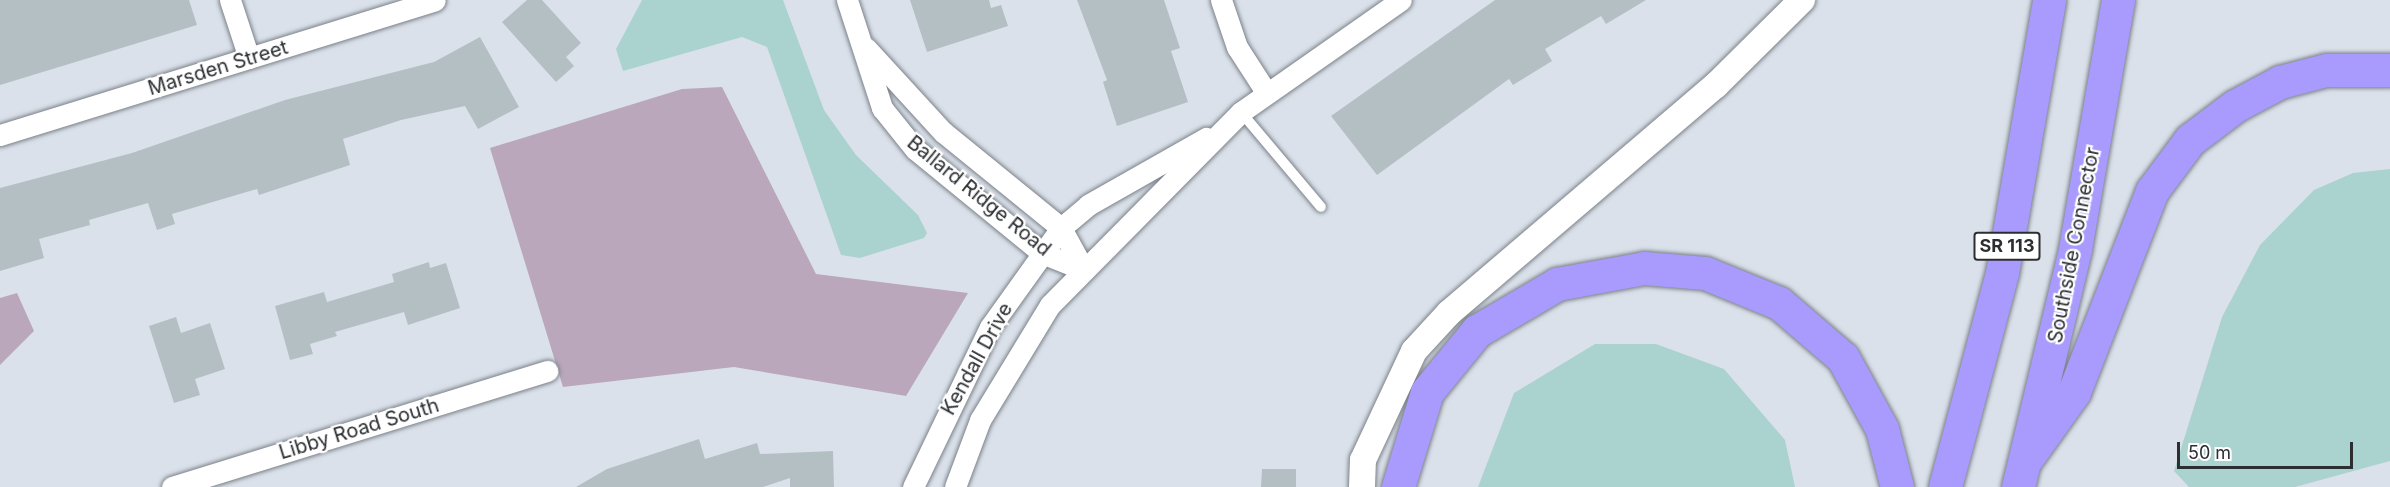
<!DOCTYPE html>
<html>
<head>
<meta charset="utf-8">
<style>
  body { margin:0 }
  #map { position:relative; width:2390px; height:487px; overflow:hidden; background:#dbe1ea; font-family:Inter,sans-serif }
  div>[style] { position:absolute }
  .green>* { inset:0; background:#baa7bc }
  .water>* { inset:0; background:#aad3d0 }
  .building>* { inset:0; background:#b4bfc4 }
  .roads { filter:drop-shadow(0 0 2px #7b8189) drop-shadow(0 0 2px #7b8189) }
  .service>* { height:10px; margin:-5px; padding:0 5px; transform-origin:5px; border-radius:5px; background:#fff }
  .minor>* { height:21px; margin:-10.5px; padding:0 10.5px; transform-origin:10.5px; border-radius:10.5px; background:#fff }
  .tertiary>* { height:26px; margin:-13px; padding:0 13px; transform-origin:13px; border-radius:13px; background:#fff }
  .motorway>* { height:33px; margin:-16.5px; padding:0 16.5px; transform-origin:16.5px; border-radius:16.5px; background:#a99afe }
  span { translate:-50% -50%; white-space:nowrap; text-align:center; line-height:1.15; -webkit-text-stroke:4.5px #fff; paint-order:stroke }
  .shield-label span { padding:2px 4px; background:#fff; border:2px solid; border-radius:4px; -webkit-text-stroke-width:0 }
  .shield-label { font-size:18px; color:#2c2e32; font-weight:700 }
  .street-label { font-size:20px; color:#2c2e32 }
  .scale { position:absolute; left:2177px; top:442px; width:176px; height:27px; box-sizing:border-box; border:3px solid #2c2e32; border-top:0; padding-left:8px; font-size:18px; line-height:21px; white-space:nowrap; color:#2c2e32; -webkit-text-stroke:4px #fff; paint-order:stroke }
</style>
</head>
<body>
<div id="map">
  <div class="green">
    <div style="clip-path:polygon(722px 87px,816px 274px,968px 293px,906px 396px,734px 367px,563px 387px,490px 148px,682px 89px)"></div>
    <div style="clip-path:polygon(17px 293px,34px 331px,0 365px,0 298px)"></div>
  </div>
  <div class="water">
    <div style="clip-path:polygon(642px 0,783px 0,824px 110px,856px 155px,918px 215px,927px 233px,924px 238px,860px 258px,841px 255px,767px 47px,742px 37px,623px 71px,616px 49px)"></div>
    <div style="clip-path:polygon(2390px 169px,2390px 461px,2295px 487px,2189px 487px,2174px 471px,2222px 317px,2260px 245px,2314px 190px,2353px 173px)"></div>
    <div style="clip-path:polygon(1595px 344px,1656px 344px,1724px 369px,1785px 440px,1795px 487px,1478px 487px,1514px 393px)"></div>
  </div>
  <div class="building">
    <div style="clip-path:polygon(0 0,189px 0,197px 25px,0 85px)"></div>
    <div style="clip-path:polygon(527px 0,542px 0,581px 43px,566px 57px,574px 66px,556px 82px,502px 22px)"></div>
    <div style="clip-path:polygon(910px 0,989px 0,991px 8px,1001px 5px,1008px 26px,927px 52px)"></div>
    <div style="clip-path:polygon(1077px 0,1164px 0,1180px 48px,1171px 51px,1188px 102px,1117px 126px,1103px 82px,1107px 80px)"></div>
    <div style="clip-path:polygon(1495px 0,1646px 0,1606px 24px,1601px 16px,1545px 49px,1552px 61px,1513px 85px,1509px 79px,1377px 175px,1331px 116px)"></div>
    <div style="clip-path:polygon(480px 37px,519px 107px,478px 129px,465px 106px,401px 120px,343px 139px,350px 165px,259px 195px,257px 189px,172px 214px,175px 224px,157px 230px,148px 203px,89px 220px,90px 225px,39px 239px,44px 258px,0 271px,0 188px,132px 153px,285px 100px,434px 62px)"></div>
    <div style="clip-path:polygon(429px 262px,430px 268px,446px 263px,460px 308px,408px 325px,404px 312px,335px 332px,337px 336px,310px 344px,313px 354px,290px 360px,275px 306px,324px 292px,327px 302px,394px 282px,392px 274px)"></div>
    <div style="clip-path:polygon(176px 317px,181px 333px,210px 323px,225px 369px,195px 379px,200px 395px,174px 403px,149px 326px)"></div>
    <div style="clip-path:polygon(699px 439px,705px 459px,757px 443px,760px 454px,833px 451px,834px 487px,790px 487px,790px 478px,763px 487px,576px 487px,607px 469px)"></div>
    <div style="clip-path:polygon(1262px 469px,1296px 469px,1296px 487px,1261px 487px)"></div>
  </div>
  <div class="roads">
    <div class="service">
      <div style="left:1241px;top:112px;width:124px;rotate:49.9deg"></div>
    </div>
    <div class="minor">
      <div style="left:230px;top:0;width:61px;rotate:71.9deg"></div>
      <div style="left:847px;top:0;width:114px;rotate:72deg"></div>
      <div style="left:882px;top:108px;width:53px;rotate:51.2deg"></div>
      <div style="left:915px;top:149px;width:164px;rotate:39.3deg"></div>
      <div style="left:1042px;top:253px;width:45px;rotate:22deg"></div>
      <div style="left:1221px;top:0;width:50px;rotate:71.2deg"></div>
      <div style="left:1237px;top:47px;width:54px;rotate:57.2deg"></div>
      <div style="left:866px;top:48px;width:114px;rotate:47.5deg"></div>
      <div style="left:943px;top:132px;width:152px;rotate:39.1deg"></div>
      <div style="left:1061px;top:228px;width:48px;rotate:61.3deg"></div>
      <div style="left:0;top:135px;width:455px;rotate:-17.2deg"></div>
      <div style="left:172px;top:487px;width:393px;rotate:-17.2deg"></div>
      <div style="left:913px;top:487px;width:178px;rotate:-64.3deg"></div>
      <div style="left:990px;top:327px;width:122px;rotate:-54.4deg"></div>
      <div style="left:1061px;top:228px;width:35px;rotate:-40deg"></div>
      <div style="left:1088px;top:205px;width:136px;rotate:-29.6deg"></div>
      <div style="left:955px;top:487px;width:72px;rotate:-69.5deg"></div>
      <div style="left:980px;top:420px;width:135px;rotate:-58.7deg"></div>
      <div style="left:1050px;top:305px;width:272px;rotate:-45.3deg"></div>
      <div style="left:1241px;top:112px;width:195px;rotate:-35deg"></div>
    </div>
    <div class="tertiary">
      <div style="left:1362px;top:487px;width:27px;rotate:-88deg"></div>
      <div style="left:1363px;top:460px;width:120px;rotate:-64.9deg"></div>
      <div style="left:1414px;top:351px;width:52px;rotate:-47.4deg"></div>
      <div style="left:1449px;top:313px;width:351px;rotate:-40.5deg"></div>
      <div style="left:1716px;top:85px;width:121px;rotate:-44.7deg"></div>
    </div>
    <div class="motorway">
      <div style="left:2027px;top:458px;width:81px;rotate:-54.5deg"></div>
      <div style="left:2074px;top:392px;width:216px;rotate:-68.8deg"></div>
      <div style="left:2152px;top:191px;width:64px;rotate:-53.3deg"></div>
      <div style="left:2190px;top:140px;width:56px;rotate:-37.1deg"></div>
      <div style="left:2235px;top:106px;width:51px;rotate:-28.1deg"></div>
      <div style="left:2280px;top:82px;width:48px;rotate:-14.6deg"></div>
      <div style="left:2326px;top:70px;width:64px"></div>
      <div style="left:1398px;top:487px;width:99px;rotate:-73deg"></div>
      <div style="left:1427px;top:392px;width:79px;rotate:-50.7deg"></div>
      <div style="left:1477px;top:331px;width:93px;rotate:-30.4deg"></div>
      <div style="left:1557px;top:284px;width:88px;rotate:-10.4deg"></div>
      <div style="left:1644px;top:268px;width:61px;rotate:4.7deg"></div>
      <div style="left:1705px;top:273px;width:80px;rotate:22.1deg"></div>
      <div style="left:1779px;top:303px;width:84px;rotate:40.7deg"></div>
      <div style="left:1843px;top:358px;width:81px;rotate:61.2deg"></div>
      <div style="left:1882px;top:429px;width:60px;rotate:75.5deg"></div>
      <div style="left:1945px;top:487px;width:221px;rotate:-75.1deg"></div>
      <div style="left:2002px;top:273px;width:277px;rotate:-80.2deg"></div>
      <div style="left:2018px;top:487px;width:245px;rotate:-76.5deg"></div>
      <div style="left:2075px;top:249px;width:253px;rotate:-80.2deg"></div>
    </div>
  </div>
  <div class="shield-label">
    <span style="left:2007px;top:246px">SR 113</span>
  </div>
  <div class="street-label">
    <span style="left:218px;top:68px;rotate:-17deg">Marsden Street</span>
    <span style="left:979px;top:196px;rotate:39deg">Ballard Ridge Road</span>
    <span style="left:2074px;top:245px;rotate:-79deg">Southside Connector</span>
    <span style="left:977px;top:359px;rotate:-61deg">Kendall Drive</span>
    <span style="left:359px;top:429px;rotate:-17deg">Libby Road South</span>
  </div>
  <div class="scale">50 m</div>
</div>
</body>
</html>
